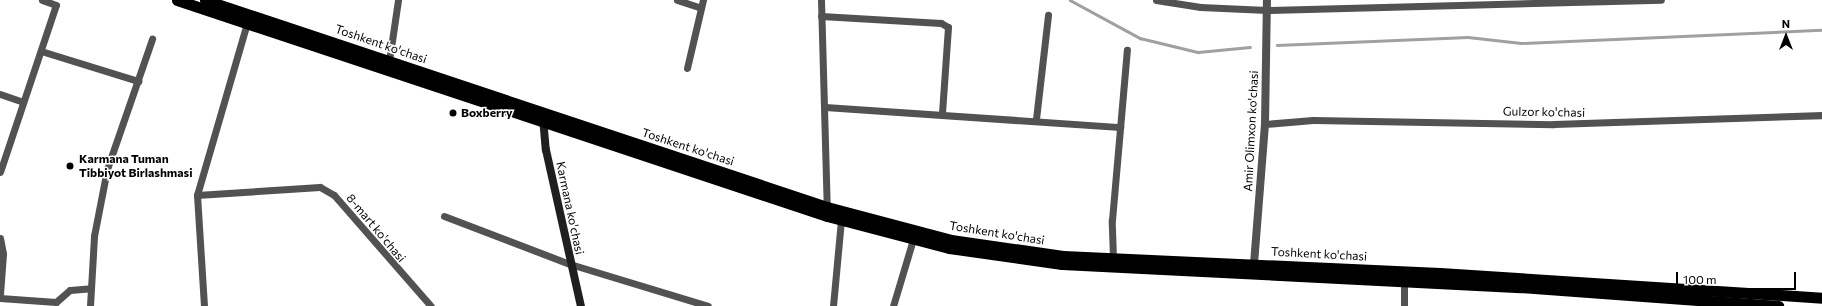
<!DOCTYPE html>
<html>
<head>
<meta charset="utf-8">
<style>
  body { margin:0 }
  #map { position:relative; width:1822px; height:306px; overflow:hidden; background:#fff; font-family:Commissioner,sans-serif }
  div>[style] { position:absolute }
  .stream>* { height:2.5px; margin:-1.25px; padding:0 1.25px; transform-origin:1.25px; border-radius:1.25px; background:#a0a0a0 }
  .minor>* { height:7px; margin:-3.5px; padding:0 3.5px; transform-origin:3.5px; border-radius:3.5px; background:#525252 }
  .tertiary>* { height:8px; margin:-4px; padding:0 4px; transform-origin:4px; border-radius:4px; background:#525252 }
  .secondary>* { height:8px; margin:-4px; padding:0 4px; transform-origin:4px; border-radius:4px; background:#1f1f1f }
  .trunk>* { height:11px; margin:-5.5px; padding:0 5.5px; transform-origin:5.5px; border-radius:5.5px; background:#000 }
  .dots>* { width:11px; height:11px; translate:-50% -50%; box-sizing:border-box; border:2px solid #fff; border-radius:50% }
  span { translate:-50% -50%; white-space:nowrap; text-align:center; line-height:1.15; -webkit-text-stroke:3px #fff; paint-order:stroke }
  .street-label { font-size:12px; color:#000 }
  .poi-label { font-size:12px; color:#000; font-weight:700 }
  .left { translate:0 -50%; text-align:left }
  .north { position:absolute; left:1766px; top:16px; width:40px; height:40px; -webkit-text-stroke:3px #fff; paint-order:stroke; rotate:0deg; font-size:11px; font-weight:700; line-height:16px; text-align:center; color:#000 }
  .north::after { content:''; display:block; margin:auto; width:14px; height:18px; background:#000; clip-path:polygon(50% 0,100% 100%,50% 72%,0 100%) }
  .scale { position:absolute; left:1676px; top:272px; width:120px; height:18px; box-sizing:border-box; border:2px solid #000; border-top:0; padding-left:5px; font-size:12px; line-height:14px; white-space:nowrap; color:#000; -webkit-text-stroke:3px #fff; paint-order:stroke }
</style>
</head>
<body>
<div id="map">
  <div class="stream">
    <div style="left:1070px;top:0;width:80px;rotate:28.5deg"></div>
    <div style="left:1140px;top:38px;width:60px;rotate:13.6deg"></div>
    <div style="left:1198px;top:52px;width:52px;rotate:-5.5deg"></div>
    <div style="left:1277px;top:45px;width:191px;rotate:-2.4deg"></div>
    <div style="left:1468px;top:37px;width:53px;rotate:6.5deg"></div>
    <div style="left:1521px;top:43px;width:301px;rotate:-2.5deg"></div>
  </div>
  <div class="minor">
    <div style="left:677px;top:0;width:25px;rotate:18deg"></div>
    <div style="left:821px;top:0;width:210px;rotate:88.4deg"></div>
    <div style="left:1156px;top:0;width:45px;rotate:9deg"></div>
    <div style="left:1200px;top:7px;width:67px;rotate:2.6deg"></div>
    <div style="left:1267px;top:10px;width:394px;rotate:-1.5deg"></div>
    <div style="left:821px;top:16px;width:120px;rotate:3.3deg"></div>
    <div style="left:941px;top:23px;width:8px;rotate:30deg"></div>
    <div style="left:948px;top:27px;width:86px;rotate:94deg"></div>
    <div style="left:41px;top:51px;width:102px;rotate:17.2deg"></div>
    <div style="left:389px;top:61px;width:62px;rotate:-81.6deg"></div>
    <div style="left:687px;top:68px;width:70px;rotate:-76.8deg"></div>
    <div style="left:0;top:94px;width:24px;rotate:19deg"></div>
    <div style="left:825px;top:107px;width:296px;rotate:3.9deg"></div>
    <div style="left:1036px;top:119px;width:105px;rotate:-83.4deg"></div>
    <div style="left:1265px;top:124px;width:48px;rotate:-4.8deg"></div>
    <div style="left:1313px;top:120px;width:241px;rotate:1deg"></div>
    <div style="left:1554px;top:124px;width:268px;rotate:-1.9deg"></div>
    <div style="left:0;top:172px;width:176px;rotate:-71.5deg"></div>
    <div style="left:56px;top:5px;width:15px;rotate:-160deg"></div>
    <div style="left:197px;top:195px;width:123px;rotate:-3.7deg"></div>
    <div style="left:320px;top:187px;width:16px;rotate:30deg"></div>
    <div style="left:334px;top:195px;width:147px;rotate:48.9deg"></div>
    <div style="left:444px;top:216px;width:135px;rotate:20.9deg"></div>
    <div style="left:570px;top:264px;width:144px;rotate:16.9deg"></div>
    <div style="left:0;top:238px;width:16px;rotate:79deg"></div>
    <div style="left:3px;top:254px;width:40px;rotate:94.3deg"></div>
    <div style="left:1113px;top:258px;width:38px;rotate:-92deg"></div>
    <div style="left:1112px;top:220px;width:171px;rotate:-85deg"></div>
    <div style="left:1404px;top:281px;width:25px;rotate:90deg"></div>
    <div style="left:0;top:298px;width:56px;rotate:4.1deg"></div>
    <div style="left:56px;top:302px;width:18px;rotate:-41deg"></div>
    <div style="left:70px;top:290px;width:21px;rotate:-5deg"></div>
    <div style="left:90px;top:306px;width:70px;rotate:-86.7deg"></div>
    <div style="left:94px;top:236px;width:68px;rotate:-79deg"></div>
    <div style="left:107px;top:169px;width:138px;rotate:-70.9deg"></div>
    <div style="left:204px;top:306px;width:111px;rotate:-93.6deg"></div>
    <div style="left:197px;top:195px;width:182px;rotate:-73.8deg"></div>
    <div style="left:833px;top:306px;width:86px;rotate:-84.7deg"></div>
    <div style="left:893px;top:306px;width:73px;rotate:-73.3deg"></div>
  </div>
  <div class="tertiary">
    <div style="left:1254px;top:264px;width:140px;rotate:-85.5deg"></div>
    <div style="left:1265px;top:124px;width:124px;rotate:-89.1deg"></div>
  </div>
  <div class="secondary">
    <div style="left:543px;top:118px;width:32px;rotate:85deg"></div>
    <div style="left:546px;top:150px;width:160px;rotate:77.4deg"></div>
  </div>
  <div class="trunk">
    <div style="left:177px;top:0;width:685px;rotate:18.38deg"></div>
    <div style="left:827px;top:216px;width:126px;rotate:14.7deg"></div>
    <div style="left:949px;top:248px;width:114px;rotate:8.1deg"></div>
    <div style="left:1062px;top:264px;width:459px;rotate:2.9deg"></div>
    <div style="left:1520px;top:287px;width:259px;rotate:4.2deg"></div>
    <div style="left:205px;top:0;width:656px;rotate:18.41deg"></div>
    <div style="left:827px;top:207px;width:128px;rotate:14.9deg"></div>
    <div style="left:951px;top:240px;width:113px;rotate:8.1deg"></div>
    <div style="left:1063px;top:256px;width:377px;rotate:2.6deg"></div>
    <div style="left:1440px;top:273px;width:383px;rotate:3.7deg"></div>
  </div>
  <div class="dots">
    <div style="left:453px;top:113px;background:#000"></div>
    <div style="left:70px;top:166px;background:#000"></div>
  </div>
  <div class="street-label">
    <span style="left:381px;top:44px;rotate:19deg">Toshkent ko'chasi</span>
    <span style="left:1544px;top:112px;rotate:1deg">Gulzor ko'chasi</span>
    <span style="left:1251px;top:131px;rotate:-87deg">Amir Olimxon ko'chasi</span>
    <span style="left:688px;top:147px;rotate:18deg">Toshkent ko'chasi</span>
    <span style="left:570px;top:208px;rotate:78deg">Karmana ko'chasi</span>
    <span style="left:376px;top:228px;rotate:50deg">8-mart ko'chasi</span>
    <span style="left:997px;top:233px;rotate:9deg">Toshkent ko'chasi</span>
    <span style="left:1319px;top:254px;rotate:3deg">Toshkent ko'chasi</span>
  </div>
  <div class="poi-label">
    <span class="left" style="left:461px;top:113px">Boxberry</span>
    <span class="left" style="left:79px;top:166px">Karmana Tuman<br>Tibbiyot Birlashmasi</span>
  </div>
  <div class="north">N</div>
  <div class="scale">100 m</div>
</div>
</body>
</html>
